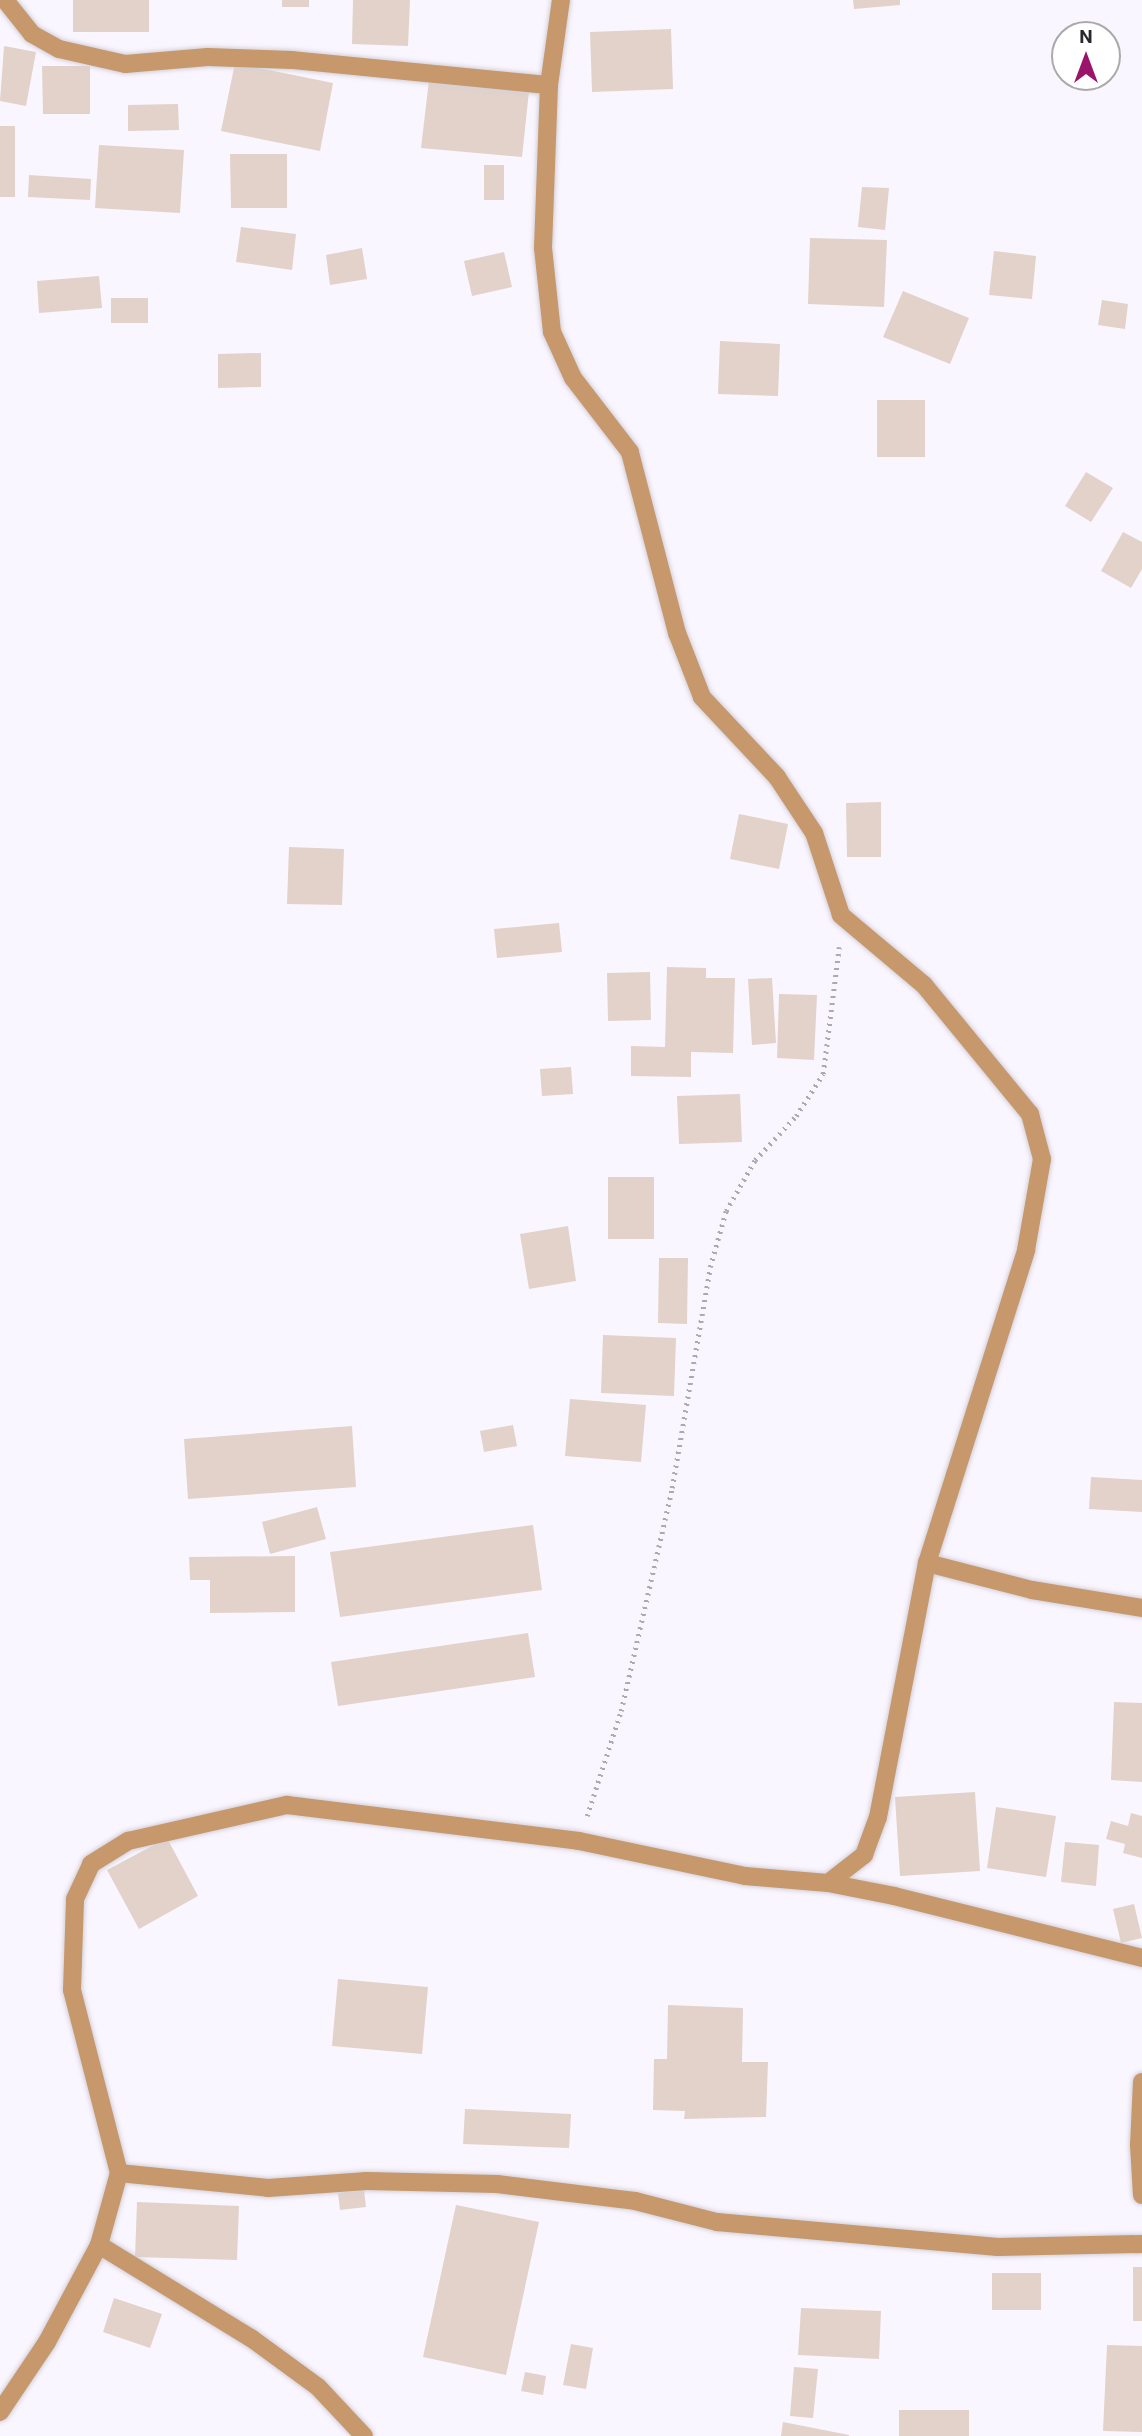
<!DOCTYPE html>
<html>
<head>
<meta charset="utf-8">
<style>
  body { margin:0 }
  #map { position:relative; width:1142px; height:2436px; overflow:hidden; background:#faf6ff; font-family:Roboto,sans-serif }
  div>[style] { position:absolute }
  .building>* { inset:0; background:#e2d2ca }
  .path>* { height:4.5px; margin-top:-2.25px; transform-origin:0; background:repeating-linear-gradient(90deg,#aca9b0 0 2px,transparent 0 7px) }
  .roads { filter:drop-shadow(0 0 2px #d5d1d9) drop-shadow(0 0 2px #d5d1d9) }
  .minor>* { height:18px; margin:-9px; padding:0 9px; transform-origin:9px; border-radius:9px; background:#c6986c }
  span { translate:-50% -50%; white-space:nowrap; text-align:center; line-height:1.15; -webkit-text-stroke:5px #fff; paint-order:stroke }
  .north { position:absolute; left:1051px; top:21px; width:70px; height:70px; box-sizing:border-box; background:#fff; border:2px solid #aaa9ab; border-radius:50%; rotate:0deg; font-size:19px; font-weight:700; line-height:28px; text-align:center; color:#2b282d }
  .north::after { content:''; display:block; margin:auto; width:24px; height:32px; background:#9a1569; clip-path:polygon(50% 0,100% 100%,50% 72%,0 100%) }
</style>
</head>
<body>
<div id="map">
  <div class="building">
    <div style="clip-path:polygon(73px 0,149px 0,149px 32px,73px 32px)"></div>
    <div style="clip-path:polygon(282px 0,309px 0,309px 7px,282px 7px)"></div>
    <div style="clip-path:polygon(353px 0,410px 0,408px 46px,352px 44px)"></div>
    <div style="clip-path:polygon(853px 0,900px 0,900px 5px,854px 9px)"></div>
    <div style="clip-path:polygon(671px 29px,673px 89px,592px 92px,590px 32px)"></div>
    <div style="clip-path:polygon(4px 46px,36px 52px,26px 106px,0 101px)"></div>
    <div style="clip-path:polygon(235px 63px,333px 83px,320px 151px,221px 131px)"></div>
    <div style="clip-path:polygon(42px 66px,90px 66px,90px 114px,43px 114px)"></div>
    <div style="clip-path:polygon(429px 80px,529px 91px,522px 157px,421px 148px)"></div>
    <div style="clip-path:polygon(178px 104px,179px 130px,128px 131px,128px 105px)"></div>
    <div style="clip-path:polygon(0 126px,15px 126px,15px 197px,0 197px)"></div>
    <div style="clip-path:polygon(99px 145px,184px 150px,180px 213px,95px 208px)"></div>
    <div style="clip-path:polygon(230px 154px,287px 154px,287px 208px,231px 208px)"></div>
    <div style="clip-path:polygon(484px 165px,504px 165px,504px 200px,484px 200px)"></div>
    <div style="clip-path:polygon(29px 175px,91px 179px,90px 200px,28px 197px)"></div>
    <div style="clip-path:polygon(862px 187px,889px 188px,885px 230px,858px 227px)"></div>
    <div style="clip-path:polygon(241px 227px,296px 234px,292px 270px,236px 262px)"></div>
    <div style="clip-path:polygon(810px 238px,887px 240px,884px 307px,808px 304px)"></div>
    <div style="clip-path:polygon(362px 248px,367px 279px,330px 285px,326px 255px)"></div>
    <div style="clip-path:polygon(994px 251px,1036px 256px,1032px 299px,989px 295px)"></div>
    <div style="clip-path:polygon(504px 252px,512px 287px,472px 296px,464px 261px)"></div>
    <div style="clip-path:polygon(99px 276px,102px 308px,39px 313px,37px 281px)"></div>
    <div style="clip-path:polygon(903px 291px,969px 318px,950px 364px,883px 337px)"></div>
    <div style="clip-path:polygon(111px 298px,148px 298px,148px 323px,111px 323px)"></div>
    <div style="clip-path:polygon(1102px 300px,1128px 304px,1125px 329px,1098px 325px)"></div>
    <div style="clip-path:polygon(720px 341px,780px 344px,778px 396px,718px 394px)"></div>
    <div style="clip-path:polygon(261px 353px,261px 387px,218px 388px,218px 354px)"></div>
    <div style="clip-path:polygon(877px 400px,925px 400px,925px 457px,877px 457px)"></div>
    <div style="clip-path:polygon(1086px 472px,1113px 488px,1091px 522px,1065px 506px)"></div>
    <div style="clip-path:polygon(1123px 532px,1142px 542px,1142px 569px,1131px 588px,1101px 571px)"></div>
    <div style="clip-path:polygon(881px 802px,881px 857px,847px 857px,846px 803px)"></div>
    <div style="clip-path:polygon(739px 814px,788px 824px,779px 869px,730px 859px)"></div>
    <div style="clip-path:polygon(289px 847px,344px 849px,342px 905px,287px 904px)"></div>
    <div style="clip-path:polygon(559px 923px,562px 952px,497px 958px,494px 929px)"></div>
    <div style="clip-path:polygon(667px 967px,706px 968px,706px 978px,735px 978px,733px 1053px,691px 1052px,691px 1077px,631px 1076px,631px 1046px,665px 1047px)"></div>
    <div style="clip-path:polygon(650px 972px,651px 1020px,608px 1021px,607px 973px)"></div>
    <div style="clip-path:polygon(772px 978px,776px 1043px,752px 1045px,748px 979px)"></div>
    <div style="clip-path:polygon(779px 994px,817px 995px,814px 1060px,777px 1058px)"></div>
    <div style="clip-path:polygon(571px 1067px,573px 1094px,542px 1096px,540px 1069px)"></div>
    <div style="clip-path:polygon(740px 1094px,742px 1142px,679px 1144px,677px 1096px)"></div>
    <div style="clip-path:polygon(608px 1177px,654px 1177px,654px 1239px,608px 1239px)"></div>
    <div style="clip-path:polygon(568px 1226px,576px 1281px,529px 1289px,520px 1234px)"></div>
    <div style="clip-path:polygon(659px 1258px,688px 1258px,687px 1324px,658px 1323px)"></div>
    <div style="clip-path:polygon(603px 1335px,676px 1338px,674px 1396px,601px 1393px)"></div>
    <div style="clip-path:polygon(570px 1399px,646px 1405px,641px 1462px,565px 1456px)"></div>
    <div style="clip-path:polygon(513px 1425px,517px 1446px,484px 1452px,480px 1431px)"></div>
    <div style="clip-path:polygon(352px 1426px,356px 1487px,188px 1499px,184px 1439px)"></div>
    <div style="clip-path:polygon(1091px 1477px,1142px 1480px,1142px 1512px,1089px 1509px)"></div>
    <div style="clip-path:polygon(317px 1507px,326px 1539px,270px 1554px,262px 1522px)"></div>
    <div style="clip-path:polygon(533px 1525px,542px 1590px,340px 1617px,330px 1552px)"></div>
    <div style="clip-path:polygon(295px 1556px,295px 1612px,210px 1613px,210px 1580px,190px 1580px,189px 1557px)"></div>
    <div style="clip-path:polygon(528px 1633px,535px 1677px,338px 1706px,331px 1662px)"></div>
    <div style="clip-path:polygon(1114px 1702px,1142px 1703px,1142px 1782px,1111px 1780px)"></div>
    <div style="clip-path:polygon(975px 1792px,980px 1871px,900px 1876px,895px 1797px)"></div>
    <div style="clip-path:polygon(996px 1807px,1056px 1816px,1046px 1877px,987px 1868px)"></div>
    <div style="clip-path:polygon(1131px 1813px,1142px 1816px,1142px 1858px,1123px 1853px,1125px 1844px,1106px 1839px,1111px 1821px,1128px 1826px)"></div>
    <div style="clip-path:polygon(167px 1838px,198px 1896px,139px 1929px,107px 1870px)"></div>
    <div style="clip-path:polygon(1065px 1842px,1099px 1845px,1096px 1886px,1061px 1882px)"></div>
    <div style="clip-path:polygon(1134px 1904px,1142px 1938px,1121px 1943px,1113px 1909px)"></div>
    <div style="clip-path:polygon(338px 1979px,428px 1987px,422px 2054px,332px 2046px)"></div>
    <div style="clip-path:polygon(668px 2005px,743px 2008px,742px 2062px,768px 2062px,766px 2117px,684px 2119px,685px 2111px,653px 2110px,654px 2059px,667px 2059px)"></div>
    <div style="clip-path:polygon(465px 2109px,571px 2114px,569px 2148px,463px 2144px)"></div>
    <div style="clip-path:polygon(364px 2190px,366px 2207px,340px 2210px,338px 2193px)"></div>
    <div style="clip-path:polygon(137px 2202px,239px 2206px,237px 2260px,135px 2257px)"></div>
    <div style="clip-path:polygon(456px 2205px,539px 2222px,506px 2375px,423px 2357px)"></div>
    <div style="clip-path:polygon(1133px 2267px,1142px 2267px,1142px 2321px,1133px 2321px)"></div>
    <div style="clip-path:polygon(992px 2273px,1041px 2273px,1041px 2310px,992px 2310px)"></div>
    <div style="clip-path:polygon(114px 2298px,162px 2314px,150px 2348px,103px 2332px)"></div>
    <div style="clip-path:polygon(801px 2308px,881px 2311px,879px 2359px,798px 2355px)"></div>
    <div style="clip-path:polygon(571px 2344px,593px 2348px,586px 2389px,563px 2385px)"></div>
    <div style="clip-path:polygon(1107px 2345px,1142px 2346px,1142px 2432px,1103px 2431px)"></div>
    <div style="clip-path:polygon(794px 2367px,818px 2369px,813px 2418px,790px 2416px)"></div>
    <div style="clip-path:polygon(525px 2372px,546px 2376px,543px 2395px,521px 2391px)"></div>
    <div style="clip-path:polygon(899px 2410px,969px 2410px,969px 2436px,899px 2436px)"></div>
    <div style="clip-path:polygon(783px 2422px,849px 2435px,849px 2436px,781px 2436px)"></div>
  </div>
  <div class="path">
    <div style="left:587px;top:1816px;width:110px;rotate:-72.1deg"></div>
    <div style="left:621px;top:1711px;width:229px;rotate:-77.1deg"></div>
    <div style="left:672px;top:1488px;width:224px;rotate:-80.2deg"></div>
    <div style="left:710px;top:1267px;width:58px;rotate:-74.1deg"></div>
    <div style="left:726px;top:1211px;width:59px;rotate:-60.4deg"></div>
    <div style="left:755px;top:1160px;width:60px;rotate:-47deg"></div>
    <div style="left:796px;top:1116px;width:50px;rotate:-57.3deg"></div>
    <div style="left:823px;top:1074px;width:128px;rotate:-82.8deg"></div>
  </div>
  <div class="roads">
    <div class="minor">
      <div style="left:5px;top:0;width:43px;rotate:51.5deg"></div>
      <div style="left:32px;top:34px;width:31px;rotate:29deg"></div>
      <div style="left:59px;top:49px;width:68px;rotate:12.8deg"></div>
      <div style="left:125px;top:64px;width:83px;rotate:-4.8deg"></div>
      <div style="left:208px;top:57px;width:84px;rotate:2deg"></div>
      <div style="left:292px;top:60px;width:258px;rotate:5.6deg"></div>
      <div style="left:927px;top:1563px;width:108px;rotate:14.4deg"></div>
      <div style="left:1032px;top:1590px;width:111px;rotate:9.3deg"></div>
      <div style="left:828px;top:1883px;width:67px;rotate:11.1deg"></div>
      <div style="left:894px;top:1896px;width:256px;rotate:14deg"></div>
      <div style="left:1142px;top:2082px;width:63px;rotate:92.7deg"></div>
      <div style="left:1139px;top:2145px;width:50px;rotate:86.6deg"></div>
      <div style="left:119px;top:2173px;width:150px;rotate:5.7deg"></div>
      <div style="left:268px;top:2188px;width:99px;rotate:-4deg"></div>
      <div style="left:367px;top:2181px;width:130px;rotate:1.3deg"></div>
      <div style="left:497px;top:2184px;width:139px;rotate:7deg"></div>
      <div style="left:635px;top:2201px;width:85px;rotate:14.4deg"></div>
      <div style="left:717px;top:2222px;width:282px;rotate:5.1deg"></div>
      <div style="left:998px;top:2247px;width:144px;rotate:-1.2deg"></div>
      <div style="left:99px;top:2245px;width:178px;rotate:31.5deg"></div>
      <div style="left:251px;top:2338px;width:83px;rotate:36.2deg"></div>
      <div style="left:318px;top:2387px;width:67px;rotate:46.8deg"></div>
      <div style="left:0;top:2412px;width:84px;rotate:-56.1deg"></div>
      <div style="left:47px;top:2342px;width:110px;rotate:-61.8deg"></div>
      <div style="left:99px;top:2245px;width:75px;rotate:-74.5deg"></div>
      <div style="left:119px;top:2173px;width:189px;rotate:-104.4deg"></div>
      <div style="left:72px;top:1990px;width:91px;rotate:-88.1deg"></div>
      <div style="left:75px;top:1899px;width:38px;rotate:-65deg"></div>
      <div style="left:91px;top:1864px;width:44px;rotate:-31.9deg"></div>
      <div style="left:128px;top:1841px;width:163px;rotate:-12.8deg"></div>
      <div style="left:287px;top:1805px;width:294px;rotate:7deg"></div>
      <div style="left:579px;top:1841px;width:170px;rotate:11.9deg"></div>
      <div style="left:745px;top:1876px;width:83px;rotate:4.8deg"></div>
      <div style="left:828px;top:1883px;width:46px;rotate:-37.9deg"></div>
      <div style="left:864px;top:1855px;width:40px;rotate:-69.8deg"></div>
      <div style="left:878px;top:1817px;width:259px;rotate:-79.1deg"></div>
      <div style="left:927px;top:1563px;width:328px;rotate:-72.4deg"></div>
      <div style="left:1026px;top:1250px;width:92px;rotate:-80deg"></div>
      <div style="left:1042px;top:1159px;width:47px;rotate:-104.9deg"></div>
      <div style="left:1030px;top:1114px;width:167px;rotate:-129.4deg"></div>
      <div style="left:924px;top:985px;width:109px;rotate:-139.9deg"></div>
      <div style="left:841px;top:915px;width:86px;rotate:-108.2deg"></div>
      <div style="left:814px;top:833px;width:67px;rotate:-123.5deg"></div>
      <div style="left:777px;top:777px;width:110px;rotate:-133.2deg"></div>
      <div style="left:702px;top:697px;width:69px;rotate:-111.3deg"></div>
      <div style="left:677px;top:633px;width:187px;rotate:-104.6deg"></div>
      <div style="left:630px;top:452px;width:93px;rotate:-127.6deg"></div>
      <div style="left:573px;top:378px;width:51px;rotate:-114.5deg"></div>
      <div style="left:552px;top:332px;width:84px;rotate:-96.1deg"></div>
      <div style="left:543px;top:248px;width:163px;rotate:-87.9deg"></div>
      <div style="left:549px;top:85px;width:86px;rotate:-82deg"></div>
    </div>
  </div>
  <div class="north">N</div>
</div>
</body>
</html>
